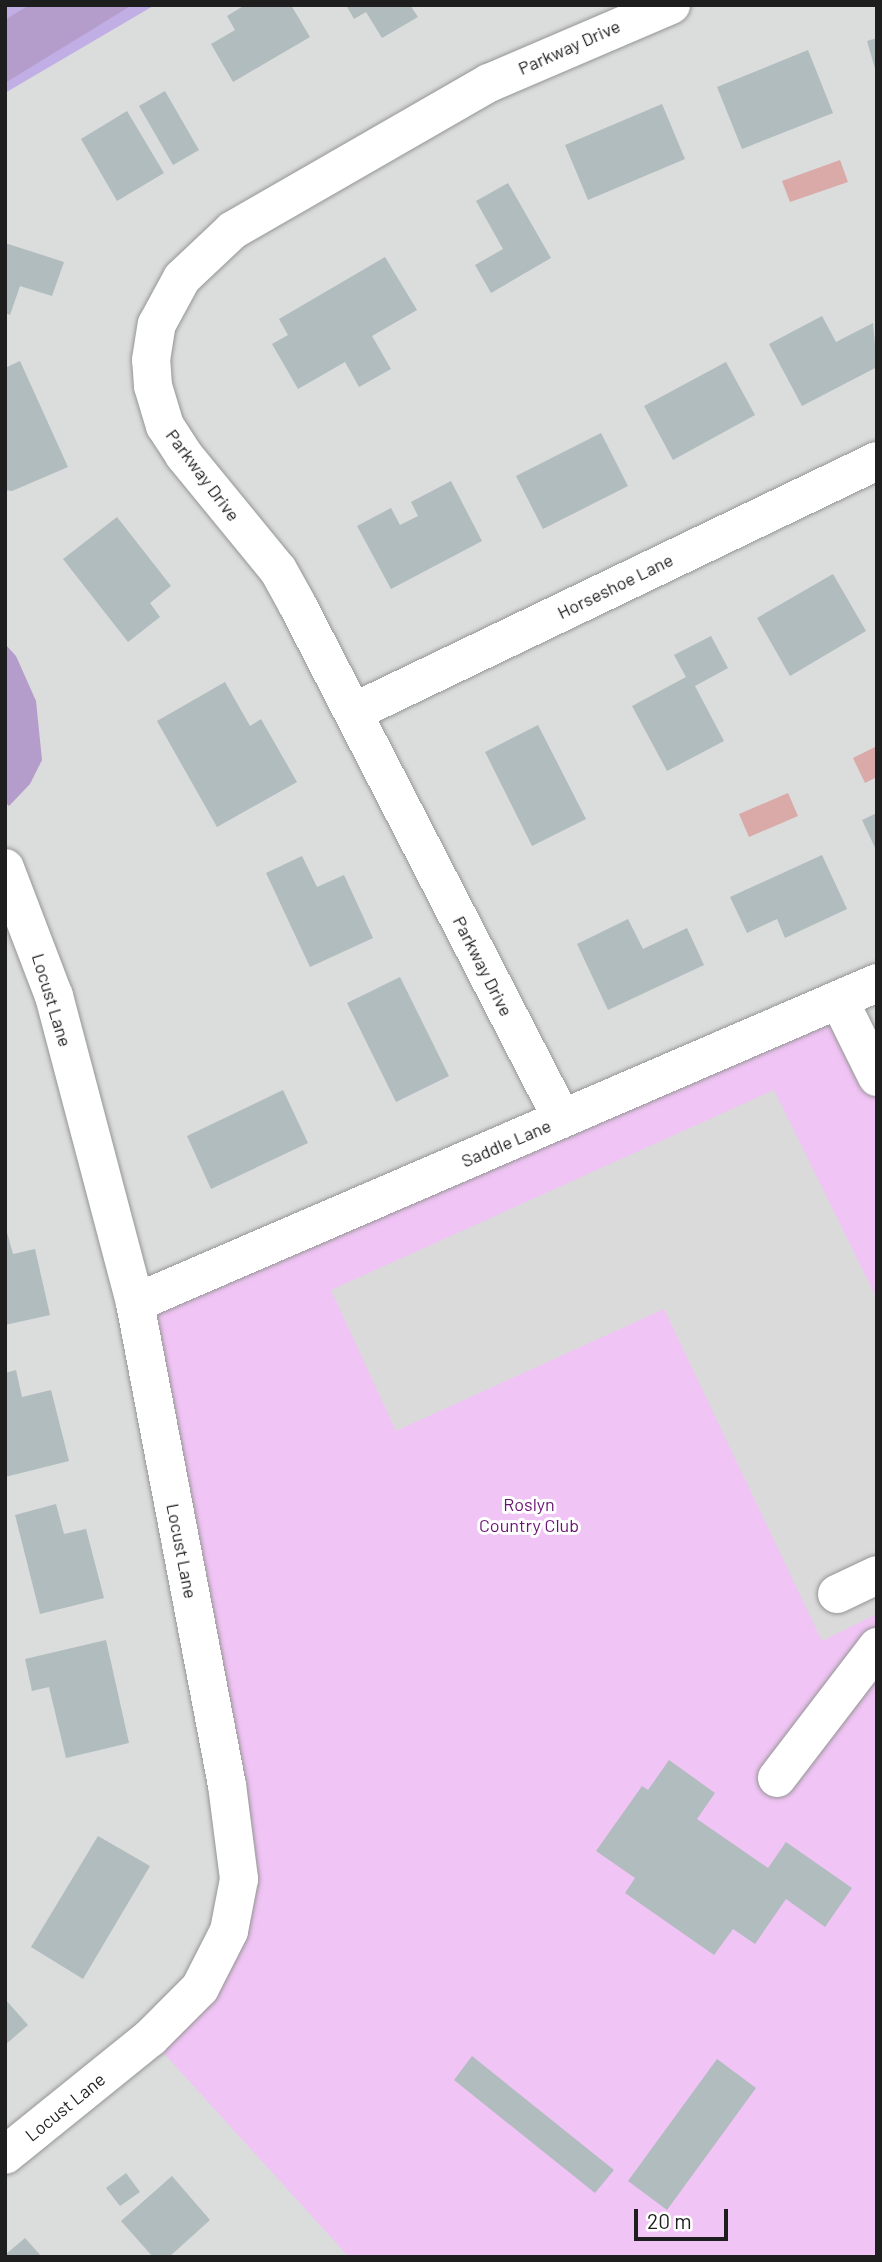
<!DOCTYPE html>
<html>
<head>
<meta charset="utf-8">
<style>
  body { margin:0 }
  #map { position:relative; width:882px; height:2262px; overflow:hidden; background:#e5eaee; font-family:Barlow,sans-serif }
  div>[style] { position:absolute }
  .residential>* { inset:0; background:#dbdcdc }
  .grass>* { inset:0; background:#c0aee5 }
  .forest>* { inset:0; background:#b49ccb }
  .park>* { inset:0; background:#f0c4f5 }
  .parking>* { inset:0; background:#dadada }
  .water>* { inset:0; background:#d9aaa8 }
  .building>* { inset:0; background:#b1bcbe }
  .roads { filter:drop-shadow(0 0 2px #959595) drop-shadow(0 0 2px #959595) }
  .minor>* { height:38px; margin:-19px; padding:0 19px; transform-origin:19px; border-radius:19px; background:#fff }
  span { translate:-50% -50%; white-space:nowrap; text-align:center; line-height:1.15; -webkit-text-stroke:6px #fff; paint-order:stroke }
  .street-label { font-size:18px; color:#1e1e1e }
  .park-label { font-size:18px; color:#6b1375 }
  .frame { position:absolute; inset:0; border:7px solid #1e1e1e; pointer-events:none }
  .scale { position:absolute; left:634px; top:2209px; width:94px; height:32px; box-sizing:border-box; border:4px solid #1e1e1e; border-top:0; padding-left:9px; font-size:21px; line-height:24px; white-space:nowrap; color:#1e1e1e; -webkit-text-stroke:5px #fff; paint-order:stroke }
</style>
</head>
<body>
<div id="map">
  <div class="residential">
    <div style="clip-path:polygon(155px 5px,877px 5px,877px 2257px,5px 2257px,5px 93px)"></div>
  </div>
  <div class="grass">
    <div style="clip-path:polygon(5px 5px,155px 5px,5px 93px)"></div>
  </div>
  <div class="forest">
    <div style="clip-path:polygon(29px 5px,132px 5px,5px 83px,5px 20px)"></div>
    <div style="clip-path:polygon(5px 644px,16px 656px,36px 701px,42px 760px,30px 784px,9px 806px,5px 802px)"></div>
  </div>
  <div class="park">
    <div style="clip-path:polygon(844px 1002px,877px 1070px,877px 2257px,349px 2257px,150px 2038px,239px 1879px,135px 1303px)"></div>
  </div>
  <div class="parking">
    <div style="clip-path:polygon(774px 1090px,877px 1299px,877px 1614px,822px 1641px,664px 1309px,396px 1431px,331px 1290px)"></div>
  </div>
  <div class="water">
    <div style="clip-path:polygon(840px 160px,848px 182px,790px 202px,782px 181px)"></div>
    <div style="clip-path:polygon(877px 746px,877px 777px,865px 783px,853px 758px)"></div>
    <div style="clip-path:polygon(788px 793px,798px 816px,749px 837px,739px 814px)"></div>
  </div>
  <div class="building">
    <div style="clip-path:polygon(245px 5px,291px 5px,310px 37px,233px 82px,211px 44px,235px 30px,227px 16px)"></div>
    <div style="clip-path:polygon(346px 5px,410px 5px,418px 17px,382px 38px,366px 12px,354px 19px)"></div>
    <div style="clip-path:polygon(877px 38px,877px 72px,876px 72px,867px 41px)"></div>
    <div style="clip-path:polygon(808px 50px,833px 113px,742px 149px,717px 87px)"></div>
    <div style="clip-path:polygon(165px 91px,199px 150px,173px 165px,139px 106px)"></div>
    <div style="clip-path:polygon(662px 104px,685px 159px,588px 200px,565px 145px)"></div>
    <div style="clip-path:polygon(127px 111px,164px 173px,117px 201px,81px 139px)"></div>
    <div style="clip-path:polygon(508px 183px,551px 258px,491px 293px,475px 265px,503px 249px,476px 201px)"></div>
    <div style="clip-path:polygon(5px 243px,64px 262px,52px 296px,20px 286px,10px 315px,5px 313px)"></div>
    <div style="clip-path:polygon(385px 257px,417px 310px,372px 336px,391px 369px,359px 387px,345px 362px,298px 389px,272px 344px,288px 335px,279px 319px)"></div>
    <div style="clip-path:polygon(822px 316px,836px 342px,873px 323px,877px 367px,802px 406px,769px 344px)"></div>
    <div style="clip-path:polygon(20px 361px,68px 467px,12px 491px,5px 490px,5px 368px)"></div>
    <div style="clip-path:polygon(726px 362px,755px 415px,673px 460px,644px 406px)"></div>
    <div style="clip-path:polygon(601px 433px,628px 486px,543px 529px,516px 476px)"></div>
    <div style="clip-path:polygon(451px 481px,482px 541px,391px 589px,357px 526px,391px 508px,400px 525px,418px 516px,411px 502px)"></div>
    <div style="clip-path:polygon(117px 517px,171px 586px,150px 603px,160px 617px,128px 642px,63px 559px)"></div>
    <div style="clip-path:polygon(833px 574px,866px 631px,790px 676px,757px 618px)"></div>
    <div style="clip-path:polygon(711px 636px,728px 668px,695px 686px,724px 741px,667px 771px,632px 706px,686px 677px,674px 655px)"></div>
    <div style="clip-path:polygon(225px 682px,250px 726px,261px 719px,297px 782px,217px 827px,157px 721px)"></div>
    <div style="clip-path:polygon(538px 725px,586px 819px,532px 846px,485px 752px)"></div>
    <div style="clip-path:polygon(877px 813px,877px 852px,862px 820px)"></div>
    <div style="clip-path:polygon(822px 855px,847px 909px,785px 938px,777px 919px,747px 933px,730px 897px)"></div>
    <div style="clip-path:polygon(302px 856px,317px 887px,344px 875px,373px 938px,310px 967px,266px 873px)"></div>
    <div style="clip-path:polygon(628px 919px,643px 949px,687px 928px,704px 965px,608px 1010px,577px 944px)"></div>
    <div style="clip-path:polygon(400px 977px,449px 1076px,396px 1102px,347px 1003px)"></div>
    <div style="clip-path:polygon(283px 1090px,308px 1143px,211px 1189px,187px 1136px)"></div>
    <div style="clip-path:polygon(5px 1225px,13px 1254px,35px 1249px,50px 1315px,5px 1325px)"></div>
    <div style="clip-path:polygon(16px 1370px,22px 1397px,51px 1390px,69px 1461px,5px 1477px,5px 1373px)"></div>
    <div style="clip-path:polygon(56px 1504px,64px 1534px,86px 1529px,104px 1598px,40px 1614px,15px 1515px)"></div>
    <div style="clip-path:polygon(106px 1640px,129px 1743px,66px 1758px,49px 1687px,32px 1691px,25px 1659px)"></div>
    <div style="clip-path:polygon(669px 1760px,715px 1793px,697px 1819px,768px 1868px,786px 1842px,852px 1888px,825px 1927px,786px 1899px,755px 1944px,733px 1929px,714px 1955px,625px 1893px,635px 1878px,596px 1851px,642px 1786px,648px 1790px)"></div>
    <div style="clip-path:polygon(98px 1836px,150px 1866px,83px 1979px,31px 1947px)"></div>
    <div style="clip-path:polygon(5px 1999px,28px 2025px,5px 2045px)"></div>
    <div style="clip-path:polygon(472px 2056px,614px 2170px,595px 2193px,454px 2080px)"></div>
    <div style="clip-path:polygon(717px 2059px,756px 2088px,667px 2210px,628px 2181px)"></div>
    <div style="clip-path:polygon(126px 2173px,140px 2192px,120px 2206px,106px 2188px)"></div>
    <div style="clip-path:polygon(172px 2176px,210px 2220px,169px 2257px,153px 2257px,121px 2221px)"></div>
    <div style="clip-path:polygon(25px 2238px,42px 2257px,5px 2257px,5px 2255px)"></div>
  </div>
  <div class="roads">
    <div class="minor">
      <div style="left:354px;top:712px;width:580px;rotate:-25.64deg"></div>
      <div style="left:5px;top:868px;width:137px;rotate:69.1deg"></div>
      <div style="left:54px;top:996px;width:318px;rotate:75.2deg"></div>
      <div style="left:135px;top:1303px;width:491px;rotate:79.2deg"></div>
      <div style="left:227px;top:1785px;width:95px;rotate:82.7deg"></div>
      <div style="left:239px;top:1879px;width:53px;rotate:100.9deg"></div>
      <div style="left:229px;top:1931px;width:64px;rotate:117deg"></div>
      <div style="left:200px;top:1988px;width:71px;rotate:135deg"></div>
      <div style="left:150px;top:2038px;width:186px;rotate:141.1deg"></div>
      <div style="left:839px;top:1000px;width:86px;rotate:63.7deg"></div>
      <div style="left:562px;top:1119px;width:579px;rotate:-117.23deg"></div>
      <div style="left:297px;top:604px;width:39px;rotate:-119deg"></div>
      <div style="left:278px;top:570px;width:149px;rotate:-129.3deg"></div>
      <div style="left:184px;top:455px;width:35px;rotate:-123deg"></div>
      <div style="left:165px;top:426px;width:42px;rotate:-106.7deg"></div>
      <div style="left:153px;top:386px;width:26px;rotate:-94deg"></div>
      <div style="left:151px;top:360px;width:36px;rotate:-81deg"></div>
      <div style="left:157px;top:324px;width:52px;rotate:-61.5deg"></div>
      <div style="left:182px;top:278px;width:70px;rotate:-43.3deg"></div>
      <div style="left:233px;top:230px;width:295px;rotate:-29.9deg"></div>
      <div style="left:489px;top:83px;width:198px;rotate:-23.2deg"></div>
      <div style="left:135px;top:1303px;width:808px;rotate:-23.33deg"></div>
      <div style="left:837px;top:1594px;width:44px;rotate:-25.4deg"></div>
      <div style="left:777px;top:1778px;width:165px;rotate:-52.6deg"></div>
    </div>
  </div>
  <div class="street-label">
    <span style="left:569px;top:47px;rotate:-24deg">Parkway Drive</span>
    <span style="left:203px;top:475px;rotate:53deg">Parkway Drive</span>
    <span style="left:615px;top:586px;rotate:-26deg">Horseshoe Lane</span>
    <span style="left:483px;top:966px;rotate:63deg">Parkway Drive</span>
    <span style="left:52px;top:1000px;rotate:73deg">Locust Lane</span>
    <span style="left:506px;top:1143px;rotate:-23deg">Saddle Lane</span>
    <span style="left:182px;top:1551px;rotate:79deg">Locust Lane</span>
    <span style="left:65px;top:2107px;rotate:-39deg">Locust Lane</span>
  </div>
  <div class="park-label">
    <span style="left:529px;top:1515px">Roslyn<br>Country Club</span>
  </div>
  <div class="frame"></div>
  <div class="scale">20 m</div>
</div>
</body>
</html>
